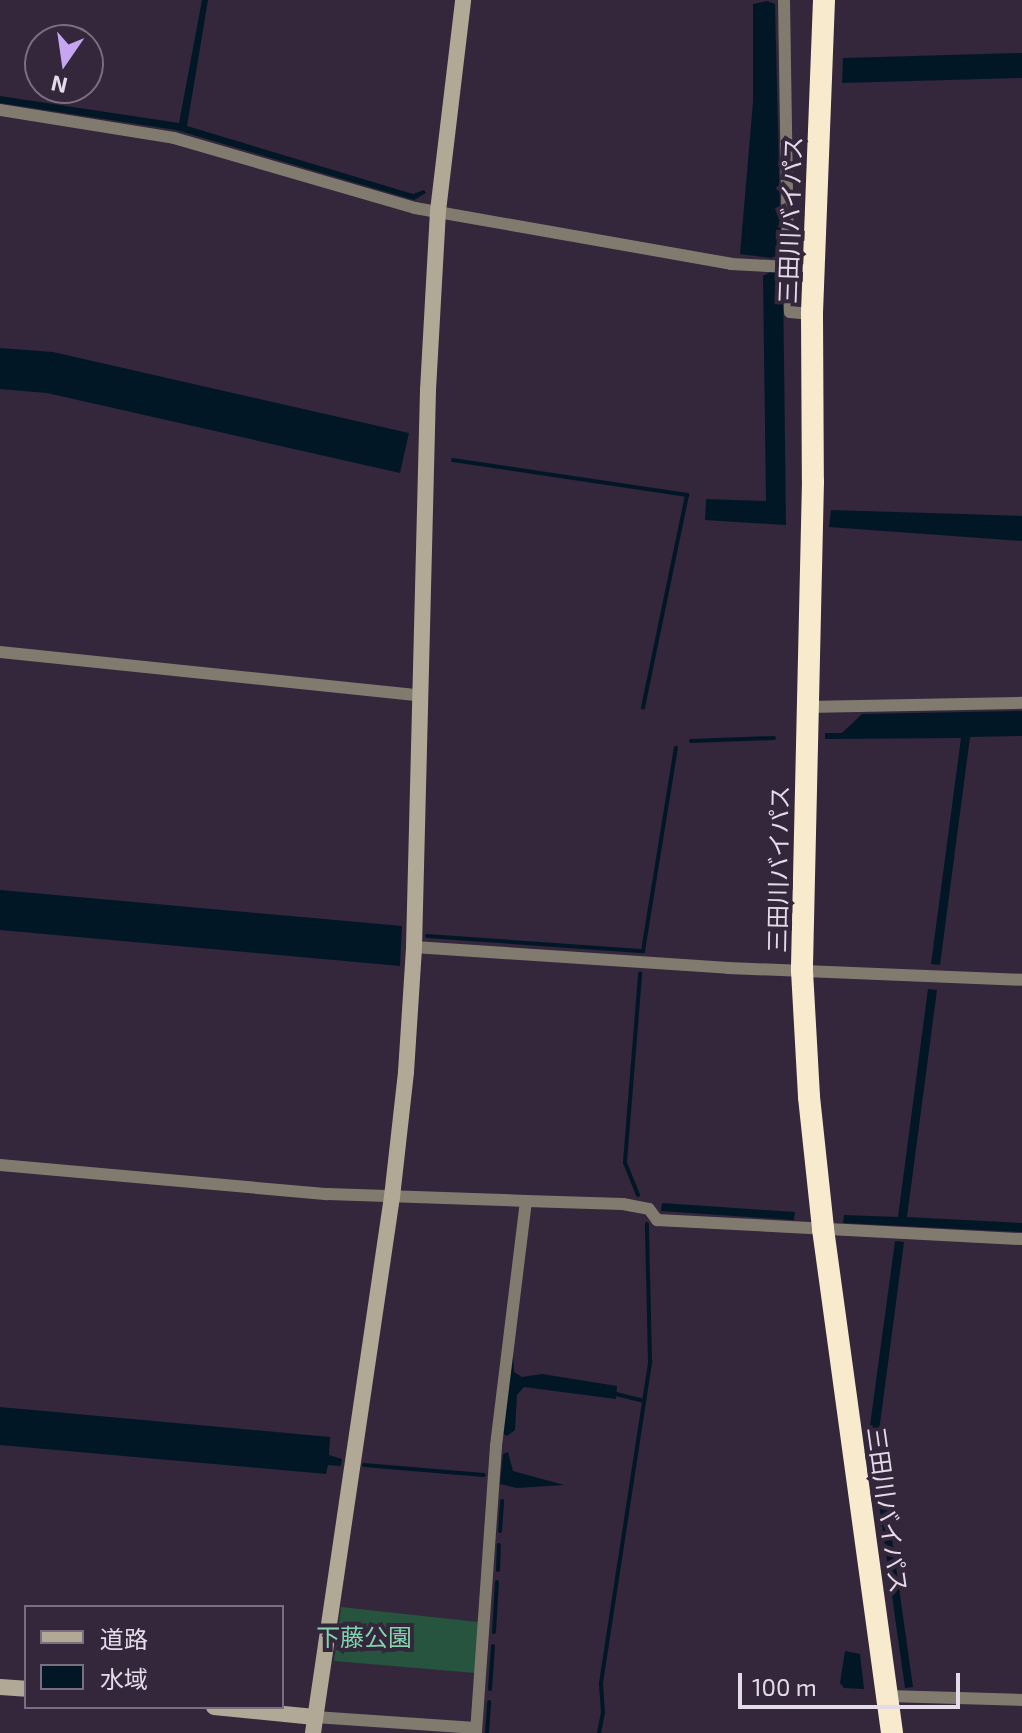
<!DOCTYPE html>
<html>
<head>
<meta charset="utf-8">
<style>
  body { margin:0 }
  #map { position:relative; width:1022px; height:1733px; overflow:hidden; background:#34263b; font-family:"Exo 2","Noto Sans JP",sans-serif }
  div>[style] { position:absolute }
  .green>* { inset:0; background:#26543f }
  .water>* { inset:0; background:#021726 }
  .stream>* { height:4px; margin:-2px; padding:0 2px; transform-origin:2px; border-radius:2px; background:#021726 }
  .street>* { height:12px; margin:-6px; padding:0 6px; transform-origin:6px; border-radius:6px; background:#817b6f }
  .secondary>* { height:16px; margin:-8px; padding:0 8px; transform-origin:8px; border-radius:8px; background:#b1a895 }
  .highway>* { height:22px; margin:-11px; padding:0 11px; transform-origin:11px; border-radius:11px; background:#f8eacc }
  span { translate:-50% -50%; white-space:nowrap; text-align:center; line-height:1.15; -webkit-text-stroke:8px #34263b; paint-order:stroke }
  .street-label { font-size:24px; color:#e4dbe9 }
  .park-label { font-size:24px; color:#81d4ac }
  .legend { position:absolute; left:24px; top:1605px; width:260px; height:104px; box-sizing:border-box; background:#34263b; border:2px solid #7a6e81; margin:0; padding:10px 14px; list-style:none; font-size:24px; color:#e4dbe9 }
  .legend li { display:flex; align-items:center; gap:16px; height:40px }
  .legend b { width:40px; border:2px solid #7a6e81 }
  .north { position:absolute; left:24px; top:24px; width:80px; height:80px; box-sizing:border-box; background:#34263b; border:2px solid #7a6e81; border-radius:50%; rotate:193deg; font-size:22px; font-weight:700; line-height:32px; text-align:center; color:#e4dbe9 }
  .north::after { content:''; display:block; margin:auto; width:28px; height:36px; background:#c6a6f0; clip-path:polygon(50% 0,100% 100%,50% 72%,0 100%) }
  .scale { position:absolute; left:738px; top:1673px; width:222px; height:36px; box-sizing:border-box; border:4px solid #e4dbe9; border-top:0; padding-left:10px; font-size:24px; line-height:28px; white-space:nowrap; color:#e4dbe9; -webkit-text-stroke:6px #34263b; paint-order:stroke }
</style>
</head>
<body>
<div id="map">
  <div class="green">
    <div style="clip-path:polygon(341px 1607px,478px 1622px,475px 1673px,334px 1661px)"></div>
  </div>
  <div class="water">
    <div style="clip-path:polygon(202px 0,208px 0,187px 126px,413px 194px,424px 190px,426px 193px,414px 200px,176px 130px,0 103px,0 96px,179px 123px)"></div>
    <div style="clip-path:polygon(767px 1px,775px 4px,781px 254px,771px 258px,740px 254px,753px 102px,753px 4px)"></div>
    <div style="clip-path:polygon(1022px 53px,1022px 78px,842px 83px,843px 58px)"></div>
    <div style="clip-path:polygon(772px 271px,783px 276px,786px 525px,705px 520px,706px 499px,766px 501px,763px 276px)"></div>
    <div style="clip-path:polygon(0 348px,53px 352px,409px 433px,400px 473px,47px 393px,0 389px)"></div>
    <div style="clip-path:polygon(831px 510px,1022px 516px,1022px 541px,829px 527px)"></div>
    <div style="clip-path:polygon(1022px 711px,1022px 736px,970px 737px,940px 965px,931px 964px,961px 738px,825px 739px,825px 733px,842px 733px,862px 714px)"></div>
    <div style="clip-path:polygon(0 890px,402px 926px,400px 966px,0 930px)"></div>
    <div style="clip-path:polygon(928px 989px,937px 990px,907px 1217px,1022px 1223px,1022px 1232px,843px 1223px,844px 1215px,898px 1217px)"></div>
    <div style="clip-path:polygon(662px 1203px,795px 1212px,794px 1220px,661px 1211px)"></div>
    <div style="clip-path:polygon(895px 1241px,904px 1242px,878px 1439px,913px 1687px,905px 1688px,869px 1433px)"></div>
    <div style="clip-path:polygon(510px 1354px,513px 1355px,514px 1372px,522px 1377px,542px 1374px,617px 1386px,616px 1399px,524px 1387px,517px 1395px,515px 1430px,507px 1436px,503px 1434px)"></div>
    <div style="clip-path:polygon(0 1407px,330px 1437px,329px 1455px,342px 1459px,341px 1466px,328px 1465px,326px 1474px,0 1445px)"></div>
    <div style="clip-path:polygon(508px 1452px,513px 1471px,564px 1485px,517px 1488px,500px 1484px,503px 1454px)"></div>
    <div style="clip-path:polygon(845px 1651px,860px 1654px,864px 1689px,844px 1688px,840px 1683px)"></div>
  </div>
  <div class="stream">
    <div style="left:453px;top:460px;width:237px;rotate:8.5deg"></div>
    <div style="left:687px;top:495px;width:217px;rotate:101.7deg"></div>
    <div style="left:691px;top:741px;width:83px;rotate:-2.1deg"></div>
    <div style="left:427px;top:936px;width:217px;rotate:4deg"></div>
    <div style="left:643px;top:951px;width:206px;rotate:-80.8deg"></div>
    <div style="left:638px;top:1195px;width:35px;rotate:-112deg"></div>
    <div style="left:625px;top:1162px;width:189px;rotate:-85.4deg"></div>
    <div style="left:616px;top:1394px;width:29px;rotate:14deg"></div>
    <div style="left:364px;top:1465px;width:120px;rotate:4.8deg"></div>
    <div style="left:500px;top:1531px;width:30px;rotate:-86deg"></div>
    <div style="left:498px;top:1570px;width:25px;rotate:-88deg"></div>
    <div style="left:494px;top:1632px;width:50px;rotate:-86.6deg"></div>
    <div style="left:490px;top:1689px;width:43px;rotate:-86deg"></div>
    <div style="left:487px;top:1733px;width:31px;rotate:-86deg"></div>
    <div style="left:599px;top:1733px;width:20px;rotate:-79deg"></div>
    <div style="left:603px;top:1713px;width:30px;rotate:-94deg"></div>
    <div style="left:601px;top:1683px;width:326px;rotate:-81.3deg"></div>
    <div style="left:650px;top:1361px;width:137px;rotate:-91.3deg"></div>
  </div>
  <div class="street">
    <div style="left:784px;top:0;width:267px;rotate:89.1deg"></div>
    <div style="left:0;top:110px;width:176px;rotate:9.1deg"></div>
    <div style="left:174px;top:138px;width:251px;rotate:16.2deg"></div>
    <div style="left:415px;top:208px;width:321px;rotate:10deg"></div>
    <div style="left:731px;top:264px;width:57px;rotate:3deg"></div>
    <div style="left:788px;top:267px;width:45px;rotate:87.5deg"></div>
    <div style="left:790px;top:312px;width:22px;rotate:5deg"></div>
    <div style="left:0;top:652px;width:420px;rotate:5.9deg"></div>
    <div style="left:806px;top:707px;width:216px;rotate:-1.1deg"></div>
    <div style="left:414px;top:947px;width:315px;rotate:3.8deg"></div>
    <div style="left:728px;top:968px;width:294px;rotate:2.3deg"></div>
    <div style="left:0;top:1165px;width:329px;rotate:5.1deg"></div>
    <div style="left:328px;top:1194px;width:198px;rotate:2deg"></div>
    <div style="left:526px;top:1201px;width:247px;rotate:97deg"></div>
    <div style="left:496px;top:1446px;width:288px;rotate:94deg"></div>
    <div style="left:526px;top:1201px;width:97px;rotate:1.8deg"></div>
    <div style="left:623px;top:1204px;width:26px;rotate:11deg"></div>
    <div style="left:649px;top:1209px;width:14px;rotate:54deg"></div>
    <div style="left:657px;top:1220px;width:365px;rotate:3deg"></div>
    <div style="left:888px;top:1696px;width:134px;rotate:1.7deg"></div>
    <div style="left:315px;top:1717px;width:161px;rotate:3.9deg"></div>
  </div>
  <div class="secondary">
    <div style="left:0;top:1687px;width:26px;rotate:4deg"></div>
    <div style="left:214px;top:1707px;width:101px;rotate:5.7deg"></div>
    <div style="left:313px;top:1733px;width:542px;rotate:-81.62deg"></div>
    <div style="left:392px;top:1197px;width:126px;rotate:-83.6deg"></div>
    <div style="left:406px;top:1072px;width:125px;rotate:-86.3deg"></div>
    <div style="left:414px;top:947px;width:557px;rotate:-88.56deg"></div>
    <div style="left:428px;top:390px;width:179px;rotate:-86.8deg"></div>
    <div style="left:438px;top:211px;width:212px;rotate:-83.2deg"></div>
  </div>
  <div class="highway">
    <div style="left:824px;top:0;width:314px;rotate:92.2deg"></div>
    <div style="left:812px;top:314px;width:167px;rotate:89.7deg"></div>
    <div style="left:813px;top:481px;width:490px;rotate:91.3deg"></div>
    <div style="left:802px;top:971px;width:126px;rotate:86.8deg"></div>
    <div style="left:809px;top:1097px;width:133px;rotate:83.9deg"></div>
    <div style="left:823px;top:1229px;width:509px;rotate:82.2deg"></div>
  </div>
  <div class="street-label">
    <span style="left:790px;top:220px;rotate:-88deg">三田川バイパス</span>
    <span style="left:778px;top:869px;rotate:-89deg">三田川バイパス</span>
    <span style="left:888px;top:1510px;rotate:82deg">三田川バイパス</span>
  </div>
  <div class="park-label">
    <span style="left:364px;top:1637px">下藤公園</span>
  </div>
  <ul class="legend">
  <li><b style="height:10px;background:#b1a895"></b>道路</li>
  <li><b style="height:22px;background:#021726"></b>水域</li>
  </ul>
  <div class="north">N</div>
  <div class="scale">100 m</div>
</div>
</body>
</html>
